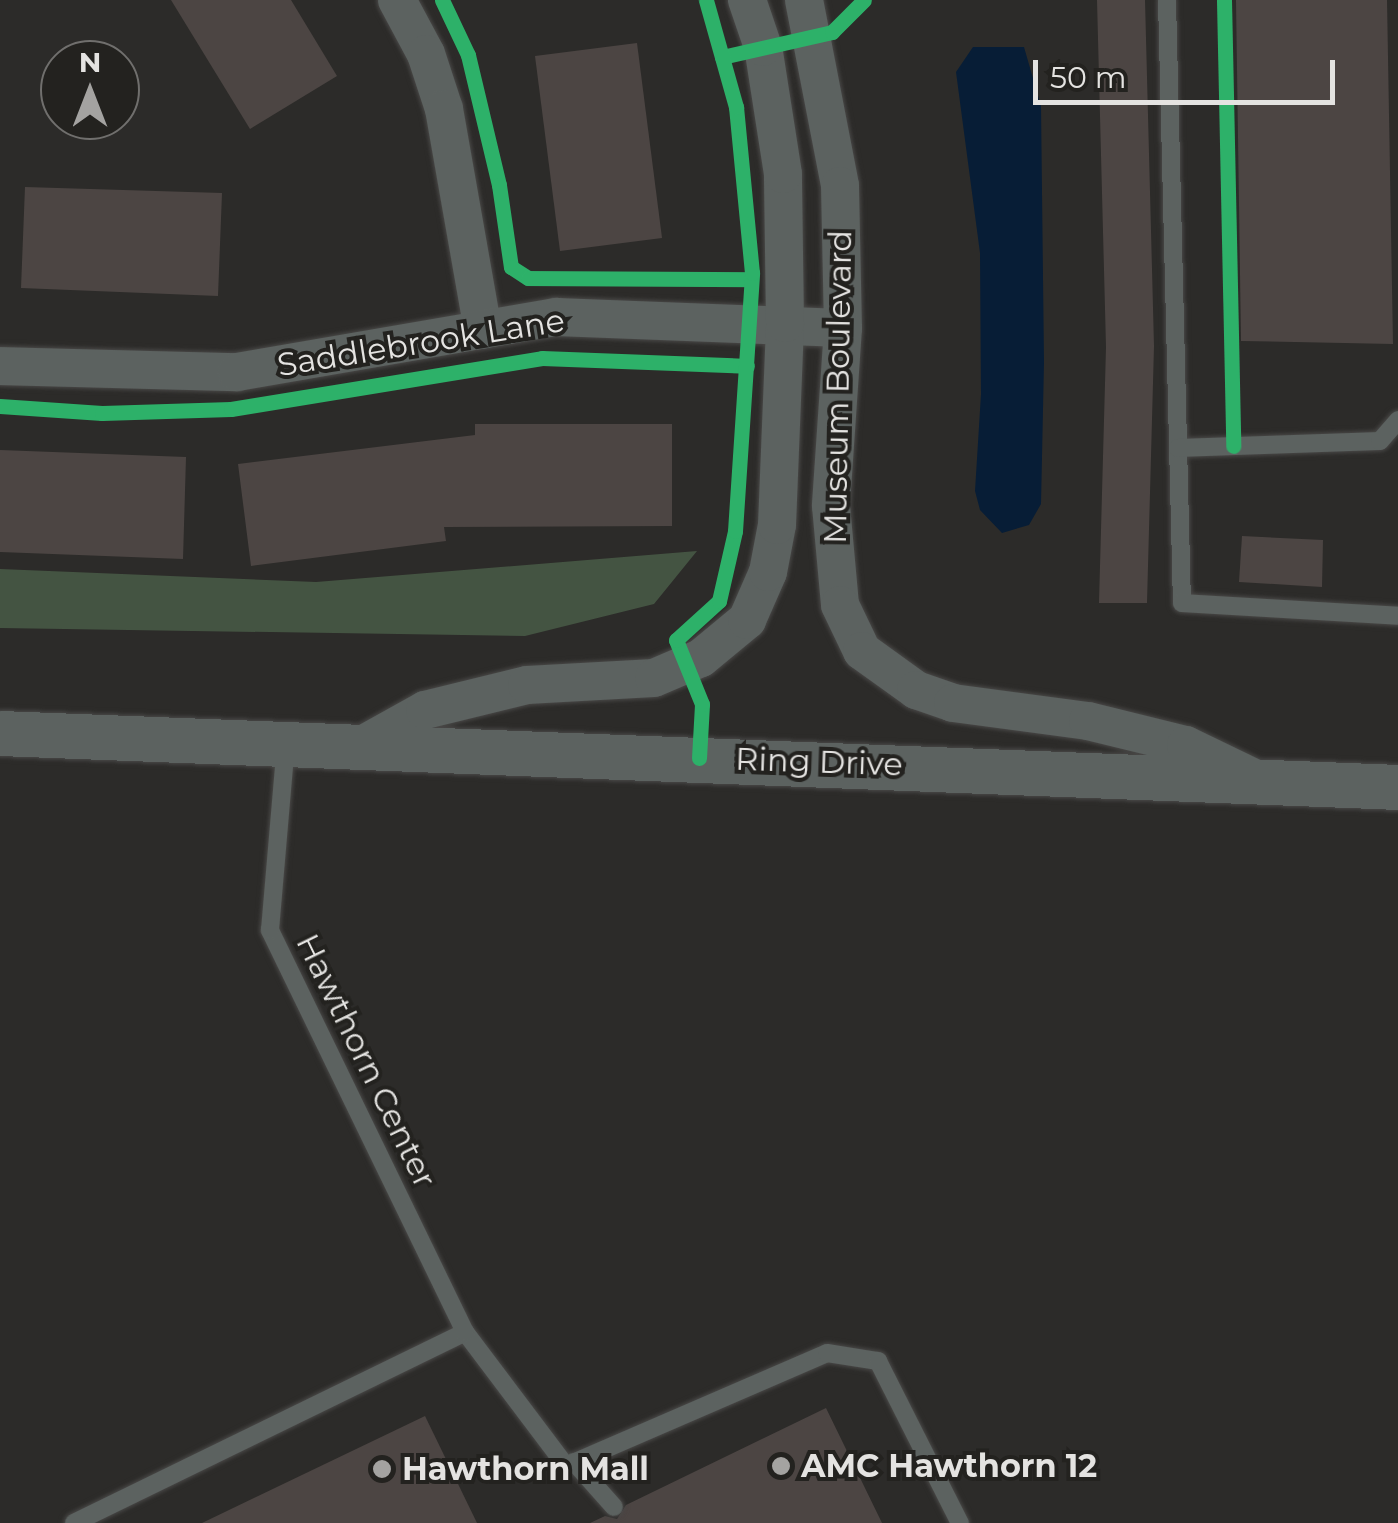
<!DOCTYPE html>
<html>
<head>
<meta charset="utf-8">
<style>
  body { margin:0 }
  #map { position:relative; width:1398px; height:1523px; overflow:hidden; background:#2c2b29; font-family:Montserrat,sans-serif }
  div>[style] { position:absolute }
  .green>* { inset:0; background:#445442 }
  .water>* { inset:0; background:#071d36 }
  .building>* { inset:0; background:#4c4543 }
  .roads { filter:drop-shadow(0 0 2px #494847) drop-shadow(0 0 2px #494847) }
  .service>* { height:18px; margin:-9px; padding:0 9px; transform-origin:9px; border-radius:9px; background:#5c6260 }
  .minor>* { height:38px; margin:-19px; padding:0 19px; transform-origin:19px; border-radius:19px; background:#5c6260 }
  .tertiary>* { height:45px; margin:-22.5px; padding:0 22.5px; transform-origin:22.5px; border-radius:22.5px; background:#5c6260 }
  .cycleway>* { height:15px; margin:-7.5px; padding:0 7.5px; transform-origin:7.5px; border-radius:7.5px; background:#2db169 }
  .dots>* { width:28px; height:28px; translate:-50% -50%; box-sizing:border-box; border:5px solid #23221f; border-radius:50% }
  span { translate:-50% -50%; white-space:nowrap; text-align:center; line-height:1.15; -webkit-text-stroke:8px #23221f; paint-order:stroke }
  .street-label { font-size:32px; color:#e4e3e1 }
  .poi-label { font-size:32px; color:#e4e3e1; font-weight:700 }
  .left { translate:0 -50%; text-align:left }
  .north { position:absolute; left:40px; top:40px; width:100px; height:100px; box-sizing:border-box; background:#23221f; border:2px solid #706f6d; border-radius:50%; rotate:0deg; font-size:28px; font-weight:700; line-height:40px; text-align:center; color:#e4e3e1 }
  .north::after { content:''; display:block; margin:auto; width:35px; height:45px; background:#a4a3a1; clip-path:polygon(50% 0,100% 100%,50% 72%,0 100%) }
  .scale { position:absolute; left:1033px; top:60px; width:302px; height:45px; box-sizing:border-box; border:5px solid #e4e3e1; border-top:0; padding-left:12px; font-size:30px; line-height:35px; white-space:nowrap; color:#e4e3e1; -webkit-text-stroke:8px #23221f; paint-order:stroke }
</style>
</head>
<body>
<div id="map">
  <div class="green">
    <div style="clip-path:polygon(697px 551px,654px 604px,525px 636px,0 628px,0 569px,316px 582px)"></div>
  </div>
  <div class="water">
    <div style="clip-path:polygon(973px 47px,1024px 47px,1041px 106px,1044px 362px,1041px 504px,1029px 525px,1002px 533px,980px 510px,975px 491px,981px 394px,980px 253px,956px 72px)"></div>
  </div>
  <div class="building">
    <div style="clip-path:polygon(171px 0,291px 0,337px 76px,250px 129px)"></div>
    <div style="clip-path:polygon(1097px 0,1145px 0,1154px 346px,1147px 603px,1099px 603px,1106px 347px)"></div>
    <div style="clip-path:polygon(1236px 0,1387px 0,1393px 344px,1241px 341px)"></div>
    <div style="clip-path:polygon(637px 43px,662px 238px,560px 251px,535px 56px)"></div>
    <div style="clip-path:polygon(25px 187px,222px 193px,218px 296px,21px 288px)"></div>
    <div style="clip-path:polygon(475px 424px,672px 424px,672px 526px,444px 527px,446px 541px,251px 566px,238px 464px,475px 435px)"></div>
    <div style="clip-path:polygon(0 450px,186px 457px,183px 559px,0 552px)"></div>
    <div style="clip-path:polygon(1242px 536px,1323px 540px,1322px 587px,1239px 582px)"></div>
    <div style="clip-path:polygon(826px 1408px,882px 1523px,590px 1523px,605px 1516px,617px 1519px,626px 1505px)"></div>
    <div style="clip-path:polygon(425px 1416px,477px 1523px,202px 1523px)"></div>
  </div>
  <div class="roads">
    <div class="service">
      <div style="left:1167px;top:0;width:603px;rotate:88.58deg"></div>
      <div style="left:1182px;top:603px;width:216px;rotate:3.4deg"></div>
      <div style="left:1178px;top:448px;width:202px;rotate:-2deg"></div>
      <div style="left:1380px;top:441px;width:28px;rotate:-49deg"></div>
      <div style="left:465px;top:1332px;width:168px;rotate:53deg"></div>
      <div style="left:566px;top:1466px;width:284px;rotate:-23.4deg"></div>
      <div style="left:827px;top:1353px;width:52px;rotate:8.9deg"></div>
      <div style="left:878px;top:1361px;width:182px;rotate:63.2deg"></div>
      <div style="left:574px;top:1462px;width:60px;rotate:48.4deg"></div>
      <div style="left:74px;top:1523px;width:435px;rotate:-26deg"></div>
      <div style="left:465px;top:1332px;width:447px;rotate:-115.9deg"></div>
      <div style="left:270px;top:930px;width:188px;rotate:-85.1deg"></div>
    </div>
    <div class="minor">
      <div style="left:397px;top:0;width:61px;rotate:61.8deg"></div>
      <div style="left:426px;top:54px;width:58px;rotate:71.9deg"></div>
      <div style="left:444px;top:109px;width:224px;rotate:80deg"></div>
      <div style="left:804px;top:0;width:189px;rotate:79deg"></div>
      <div style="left:840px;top:186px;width:142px;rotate:88.8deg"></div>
      <div style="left:843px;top:328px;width:178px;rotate:93.9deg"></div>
      <div style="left:831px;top:506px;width:99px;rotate:84.8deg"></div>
      <div style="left:840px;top:605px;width:51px;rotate:64.4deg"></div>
      <div style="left:862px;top:651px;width:67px;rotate:35.8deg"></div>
      <div style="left:916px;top:690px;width:39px;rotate:19deg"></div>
      <div style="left:953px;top:703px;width:136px;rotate:7.6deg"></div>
      <div style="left:1088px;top:721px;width:101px;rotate:13.8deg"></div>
      <div style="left:1186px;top:745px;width:76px;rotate:25.9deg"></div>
      <div style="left:0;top:366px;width:237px;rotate:1.5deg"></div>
      <div style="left:237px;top:372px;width:324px;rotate:-9.8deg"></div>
      <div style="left:556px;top:317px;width:287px;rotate:2.2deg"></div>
      <div style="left:362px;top:745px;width:72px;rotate:-29.1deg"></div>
      <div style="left:425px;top:710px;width:105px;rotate:-13.8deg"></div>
      <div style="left:527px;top:685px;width:127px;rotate:-3.2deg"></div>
      <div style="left:654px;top:678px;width:51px;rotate:-23.1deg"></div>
      <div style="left:701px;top:658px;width:60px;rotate:-39.6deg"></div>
      <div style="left:747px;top:620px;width:52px;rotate:-66.4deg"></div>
      <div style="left:768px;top:572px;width:48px;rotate:-79.2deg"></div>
      <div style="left:777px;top:525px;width:202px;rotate:-87.7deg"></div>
      <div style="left:785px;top:323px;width:149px;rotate:-90.8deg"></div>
      <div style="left:783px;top:174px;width:129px;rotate:-98.9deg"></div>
      <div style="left:763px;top:47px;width:50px;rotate:-108.8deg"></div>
    </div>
    <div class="tertiary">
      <div style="left:0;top:733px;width:1399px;rotate:2.21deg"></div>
    </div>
  </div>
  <div class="cycleway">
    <div style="left:442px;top:0;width:61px;rotate:64.7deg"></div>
    <div style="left:468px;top:55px;width:134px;rotate:76.6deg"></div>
    <div style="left:499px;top:185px;width:83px;rotate:81.7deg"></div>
    <div style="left:511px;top:267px;width:20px;rotate:33deg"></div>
    <div style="left:528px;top:278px;width:223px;rotate:0.3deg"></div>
    <div style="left:1224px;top:0;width:446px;rotate:88.8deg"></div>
    <div style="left:722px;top:57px;width:113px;rotate:-12.8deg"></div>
    <div style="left:832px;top:32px;width:45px;rotate:-45deg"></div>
    <div style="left:0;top:406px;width:102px;rotate:3.9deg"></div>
    <div style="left:102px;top:413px;width:129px;rotate:-1.8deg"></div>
    <div style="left:231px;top:409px;width:315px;rotate:-9.3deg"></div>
    <div style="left:542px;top:358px;width:205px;rotate:2.2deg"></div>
    <div style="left:699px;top:758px;width:54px;rotate:-86.8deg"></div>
    <div style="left:702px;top:704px;width:69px;rotate:-112.1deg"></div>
    <div style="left:676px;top:640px;width:58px;rotate:-42.2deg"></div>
    <div style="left:719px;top:601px;width:72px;rotate:-77.1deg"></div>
    <div style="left:735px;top:531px;width:259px;rotate:-86.2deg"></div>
    <div style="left:752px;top:273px;width:167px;rotate:-95.5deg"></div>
    <div style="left:736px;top:107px;width:111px;rotate:-105.7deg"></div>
  </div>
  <div class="dots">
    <div style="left:781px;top:1466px;background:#a4a3a1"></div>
    <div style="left:382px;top:1469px;background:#a4a3a1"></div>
  </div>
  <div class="street-label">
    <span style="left:421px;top:343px;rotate:-9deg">Saddlebrook Lane</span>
    <span style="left:838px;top:387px;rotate:-89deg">Museum Boulevard</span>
    <span style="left:819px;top:762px;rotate:2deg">Ring Drive</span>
    <span style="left:366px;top:1061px;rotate:64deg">Hawthorn Center</span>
  </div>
  <div class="poi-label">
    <span class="left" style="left:801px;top:1466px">AMC Hawthorn 12</span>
    <span class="left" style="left:402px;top:1469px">Hawthorn Mall</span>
  </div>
  <div class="north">N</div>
  <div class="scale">50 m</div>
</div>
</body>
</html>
